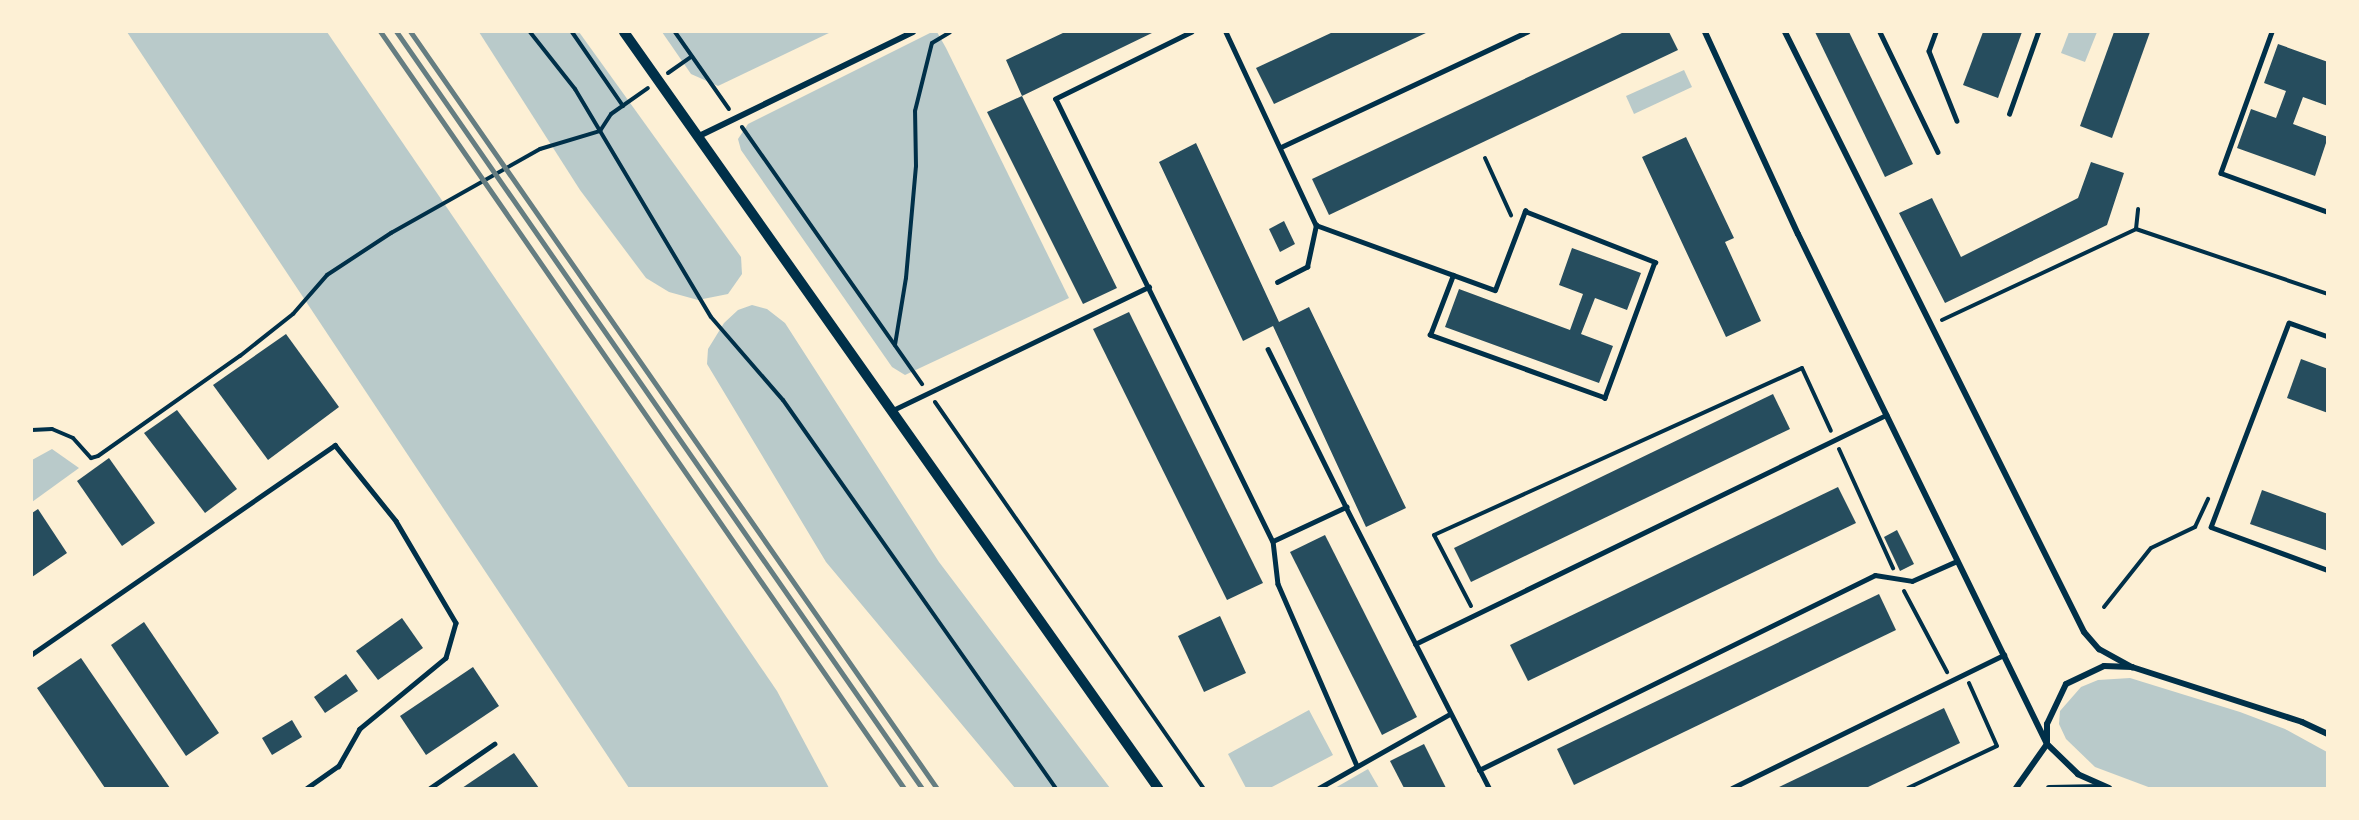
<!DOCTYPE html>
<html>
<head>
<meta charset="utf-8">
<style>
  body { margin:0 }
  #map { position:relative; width:2359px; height:820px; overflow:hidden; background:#fdf0d5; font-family:Montserrat,sans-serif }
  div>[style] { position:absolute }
  .green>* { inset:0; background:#b9caca }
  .building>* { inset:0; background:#264d5e }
  .path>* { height:4px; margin:-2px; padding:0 2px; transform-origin:2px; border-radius:2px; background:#003049 }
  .service>* { height:4.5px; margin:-2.25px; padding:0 2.25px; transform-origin:2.25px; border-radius:2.25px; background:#003049 }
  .minor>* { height:6px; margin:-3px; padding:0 3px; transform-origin:3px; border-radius:3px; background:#003049 }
  .tertiary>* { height:10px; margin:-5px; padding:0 5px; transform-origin:5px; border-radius:5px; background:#003049 }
  .rail>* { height:4.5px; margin:-2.25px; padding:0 2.25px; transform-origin:2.25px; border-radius:2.25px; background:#657d81 }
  span { translate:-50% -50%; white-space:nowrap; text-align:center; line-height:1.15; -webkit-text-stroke:6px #fdf0d5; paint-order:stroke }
  .frame { position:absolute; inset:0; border:33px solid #fdf0d5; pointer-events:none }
</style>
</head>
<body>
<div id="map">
  <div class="green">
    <div style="clip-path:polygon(127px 32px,327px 32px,777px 691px,829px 788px,629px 788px)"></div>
    <div style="clip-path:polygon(479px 32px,579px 32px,741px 257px,742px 274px,728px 294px,698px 300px,669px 292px,646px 278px,580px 190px)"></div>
    <div style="clip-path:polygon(662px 32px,831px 32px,718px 86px,691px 74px)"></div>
    <div style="clip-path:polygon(932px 32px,937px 32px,946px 48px,1069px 298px,905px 375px,892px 367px,741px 150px,738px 139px,748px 124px)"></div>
    <div style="clip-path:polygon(2069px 32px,2097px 32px,2085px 62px,2061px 53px)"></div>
    <div style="clip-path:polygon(1684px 70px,1692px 87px,1634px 114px,1626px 96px)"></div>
    <div style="clip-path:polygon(752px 305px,767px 309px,785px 323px,939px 562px,1110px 788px,1015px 788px,826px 562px,707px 364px,708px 349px,724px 323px,738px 310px)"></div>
    <div style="clip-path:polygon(52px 449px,79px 468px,32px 502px,32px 460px)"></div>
    <div style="clip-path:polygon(2130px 678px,2240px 712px,2285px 729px,2327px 752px,2327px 788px,2151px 788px,2095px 767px,2066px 739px,2059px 724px,2060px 711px,2081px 687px,2098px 680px)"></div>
    <div style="clip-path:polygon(1309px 710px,1333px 755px,1270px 788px,1246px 788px,1228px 754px)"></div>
    <div style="clip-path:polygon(1368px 769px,1379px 788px,1335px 788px)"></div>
  </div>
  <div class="building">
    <div style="clip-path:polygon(1065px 32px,1154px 32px,1022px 96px,1117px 288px,1083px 304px,987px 112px,1022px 96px,1006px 60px)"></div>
    <div style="clip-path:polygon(1333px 32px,1428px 32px,1274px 104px,1256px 68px)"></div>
    <div style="clip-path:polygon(1624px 32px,1669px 32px,1678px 50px,1329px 215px,1312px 179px)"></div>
    <div style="clip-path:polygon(1815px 32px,1849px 32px,1913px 164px,1885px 177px)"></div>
    <div style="clip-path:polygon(1983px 32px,2022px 32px,1998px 98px,1963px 85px)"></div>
    <div style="clip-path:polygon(2114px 32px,2150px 32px,2112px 138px,2080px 126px)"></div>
    <div style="clip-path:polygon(2278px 44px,2328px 62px,2328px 106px,2303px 97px,2293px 124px,2328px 137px,2315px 176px,2237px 148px,2251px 109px,2276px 118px,2286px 91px,2264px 83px)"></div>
    <div style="clip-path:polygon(1686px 137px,1734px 238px,1725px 242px,1761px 321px,1726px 337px,1642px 157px)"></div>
    <div style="clip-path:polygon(1196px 143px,1279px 322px,1309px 307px,1406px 508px,1366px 527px,1273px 326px,1243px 341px,1159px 162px)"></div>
    <div style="clip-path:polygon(2091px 162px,2124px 173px,2107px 225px,1945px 303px,1899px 213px,1932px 198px,1961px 257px,2078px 198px)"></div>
    <div style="clip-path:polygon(1284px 221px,1295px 244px,1280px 252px,1269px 229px)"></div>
    <div style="clip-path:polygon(1572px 248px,1641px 273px,1627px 310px,1595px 298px,1581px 334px,1613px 346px,1599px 383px,1445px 327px,1459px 289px,1570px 330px,1583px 294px,1559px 285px)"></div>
    <div style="clip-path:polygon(1129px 312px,1263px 583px,1227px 600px,1093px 329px)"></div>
    <div style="clip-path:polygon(286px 334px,339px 407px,268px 460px,213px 385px)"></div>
    <div style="clip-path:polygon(2301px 359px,2328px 369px,2328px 413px,2287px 398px)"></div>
    <div style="clip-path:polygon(1773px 394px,1790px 429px,1471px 582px,1454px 548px)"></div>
    <div style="clip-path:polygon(177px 410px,237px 489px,205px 513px,144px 433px)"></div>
    <div style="clip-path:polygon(109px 458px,155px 523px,122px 546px,77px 481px)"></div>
    <div style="clip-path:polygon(1838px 487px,1856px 523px,1528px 681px,1510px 645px)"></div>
    <div style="clip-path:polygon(2262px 490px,2328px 514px,2328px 551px,2250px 524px)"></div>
    <div style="clip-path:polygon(38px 509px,67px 553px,32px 577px,32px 513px)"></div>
    <div style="clip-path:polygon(1897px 530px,1914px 564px,1900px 571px,1884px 537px)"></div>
    <div style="clip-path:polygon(1325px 535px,1417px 717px,1382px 735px,1290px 552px)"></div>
    <div style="clip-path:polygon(1879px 594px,1896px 630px,1574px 785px,1557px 749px)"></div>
    <div style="clip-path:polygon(1220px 616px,1246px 673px,1204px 692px,1178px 636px)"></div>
    <div style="clip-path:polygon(402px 618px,423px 648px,378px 680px,356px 651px)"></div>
    <div style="clip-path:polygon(144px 622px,219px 733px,186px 756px,111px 645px)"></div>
    <div style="clip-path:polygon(81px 658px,170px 788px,105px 788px,37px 688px)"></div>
    <div style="clip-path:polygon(473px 667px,499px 706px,426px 755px,400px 716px)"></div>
    <div style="clip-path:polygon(346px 674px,358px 691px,325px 713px,314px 697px)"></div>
    <div style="clip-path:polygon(1944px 708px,1960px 743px,1866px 788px,1777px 788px)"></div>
    <div style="clip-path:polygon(292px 720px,302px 737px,272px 755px,262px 738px)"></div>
    <div style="clip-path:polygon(1424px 744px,1446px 788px,1404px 788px,1390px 761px)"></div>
    <div style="clip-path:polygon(514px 753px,539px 788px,462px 788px)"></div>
  </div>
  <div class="path">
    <div style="left:530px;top:32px;width:73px;rotate:51.7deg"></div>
    <div style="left:575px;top:89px;width:265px;rotate:59.2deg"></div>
    <div style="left:711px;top:317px;width:110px;rotate:49.1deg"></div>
    <div style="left:783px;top:400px;width:474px;rotate:54.9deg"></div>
    <div style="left:572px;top:32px;width:90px;rotate:55.4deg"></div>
    <div style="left:675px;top:32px;width:94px;rotate:55deg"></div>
    <div style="left:668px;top:73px;width:29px;rotate:-35deg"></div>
    <div style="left:742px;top:127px;width:314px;rotate:55deg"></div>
    <div style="left:1485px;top:158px;width:63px;rotate:65.5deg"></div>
    <div style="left:2136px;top:229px;width:20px;rotate:-84deg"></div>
    <div style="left:1942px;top:320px;width:214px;rotate:-25.1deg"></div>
    <div style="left:2136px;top:229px;width:203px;rotate:18.7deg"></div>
    <div style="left:895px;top:345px;width:68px;rotate:-80.7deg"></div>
    <div style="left:906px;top:278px;width:112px;rotate:-84.9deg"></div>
    <div style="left:916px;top:166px;width:55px;rotate:-91deg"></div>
    <div style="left:915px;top:111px;width:70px;rotate:-76deg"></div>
    <div style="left:932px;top:43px;width:21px;rotate:-31deg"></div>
    <div style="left:935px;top:402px;width:470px;rotate:55.2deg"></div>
    <div style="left:32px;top:430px;width:20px;rotate:-3deg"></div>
    <div style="left:52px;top:429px;width:23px;rotate:23deg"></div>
    <div style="left:73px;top:438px;width:27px;rotate:48deg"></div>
    <div style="left:91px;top:458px;width:7px;rotate:-16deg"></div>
    <div style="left:98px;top:456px;width:174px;rotate:-35.2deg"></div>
    <div style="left:240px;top:356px;width:68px;rotate:-38.4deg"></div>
    <div style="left:293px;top:314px;width:52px;rotate:-48.9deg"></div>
    <div style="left:327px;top:275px;width:77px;rotate:-33.3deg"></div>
    <div style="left:391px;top:233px;width:171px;rotate:-29.4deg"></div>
    <div style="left:540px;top:149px;width:63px;rotate:-16.7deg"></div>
    <div style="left:600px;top:131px;width:20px;rotate:-57deg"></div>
    <div style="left:611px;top:114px;width:45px;rotate:-35.1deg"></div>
    <div style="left:1839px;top:449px;width:131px;rotate:65.6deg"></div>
    <div style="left:1904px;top:591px;width:92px;rotate:62deg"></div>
    <div style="left:1471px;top:606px;width:80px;rotate:-117.5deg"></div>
    <div style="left:1434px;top:535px;width:404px;rotate:-24.4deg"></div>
    <div style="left:1802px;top:368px;width:69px;rotate:65.3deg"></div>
    <div style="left:2104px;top:607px;width:75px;rotate:-51.5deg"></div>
    <div style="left:2151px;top:548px;width:49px;rotate:-25.5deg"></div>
    <div style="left:2195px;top:527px;width:31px;rotate:-65deg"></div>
    <div style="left:1908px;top:788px;width:98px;rotate:-25.3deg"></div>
    <div style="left:1997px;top:746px;width:69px;rotate:-114deg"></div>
  </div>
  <div class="service">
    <div style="left:1192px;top:32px;width:152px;rotate:153.8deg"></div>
    <div style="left:1056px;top:99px;width:492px;rotate:63.9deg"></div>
    <div style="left:1273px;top:541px;width:43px;rotate:83.4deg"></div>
    <div style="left:1278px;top:584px;width:198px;rotate:66.5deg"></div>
    <div style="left:1226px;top:32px;width:213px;rotate:65deg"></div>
    <div style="left:1316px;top:225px;width:190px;rotate:20deg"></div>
    <div style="left:1495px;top:290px;width:85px;rotate:-69.2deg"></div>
    <div style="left:1525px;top:211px;width:140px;rotate:21.4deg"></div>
    <div style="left:1655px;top:262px;width:145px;rotate:110.2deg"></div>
    <div style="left:1605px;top:398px;width:186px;rotate:-160.2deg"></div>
    <div style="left:1430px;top:335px;width:64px;rotate:-69deg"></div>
    <div style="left:1880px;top:32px;width:133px;rotate:64.2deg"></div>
    <div style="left:1936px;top:32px;width:20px;rotate:110deg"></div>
    <div style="left:1929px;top:51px;width:75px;rotate:68.2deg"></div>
    <div style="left:2272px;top:32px;width:150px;rotate:109.9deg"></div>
    <div style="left:2221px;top:173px;width:114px;rotate:20deg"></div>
    <div style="left:2009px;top:114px;width:87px;rotate:-70.5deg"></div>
    <div style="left:1281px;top:147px;width:272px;rotate:-25.1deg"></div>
    <div style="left:1277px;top:282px;width:34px;rotate:-27deg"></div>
    <div style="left:1307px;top:267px;width:43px;rotate:-77.9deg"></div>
    <div style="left:2328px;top:337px;width:41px;rotate:-160.3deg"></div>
    <div style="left:2289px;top:323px;width:218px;rotate:110.9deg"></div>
    <div style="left:2211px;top:527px;width:125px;rotate:20.2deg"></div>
    <div style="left:1268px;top:349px;width:176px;rotate:63.7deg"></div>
    <div style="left:893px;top:410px;width:284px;rotate:-25.7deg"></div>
    <div style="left:1273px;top:541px;width:81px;rotate:-25deg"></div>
    <div style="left:1346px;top:507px;width:315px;rotate:63deg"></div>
    <div style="left:1415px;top:644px;width:524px;rotate:-25.93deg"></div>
    <div style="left:32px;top:654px;width:368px;rotate:-34.6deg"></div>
    <div style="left:335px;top:445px;width:97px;rotate:51.2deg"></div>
    <div style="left:396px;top:521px;width:118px;rotate:59.5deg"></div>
    <div style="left:456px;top:623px;width:36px;rotate:106deg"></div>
    <div style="left:446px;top:658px;width:112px;rotate:140.5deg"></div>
    <div style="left:360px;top:729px;width:43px;rotate:119.6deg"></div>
    <div style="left:339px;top:766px;width:39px;rotate:145deg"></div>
    <div style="left:1479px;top:770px;width:441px;rotate:-26.2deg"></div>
    <div style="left:1875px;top:575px;width:37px;rotate:9deg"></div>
    <div style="left:1912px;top:581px;width:49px;rotate:-24deg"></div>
    <div style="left:430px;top:788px;width:78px;rotate:-34.5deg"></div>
    <div style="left:1319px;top:788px;width:150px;rotate:-29.5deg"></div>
    <div style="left:1732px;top:788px;width:303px;rotate:-26.1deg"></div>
  </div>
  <div class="minor">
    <div style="left:1705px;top:32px;width:222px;rotate:65.3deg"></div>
    <div style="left:1798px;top:234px;width:568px;rotate:63.98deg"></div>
    <div style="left:2047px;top:744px;width:54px;rotate:125.2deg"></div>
    <div style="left:1785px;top:32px;width:670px;rotate:63.51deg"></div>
    <div style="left:2084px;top:632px;width:23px;rotate:49deg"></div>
    <div style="left:2099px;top:649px;width:38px;rotate:29deg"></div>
    <div style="left:697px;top:137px;width:240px;rotate:-25.9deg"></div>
    <div style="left:2049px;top:788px;width:52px;rotate:-1.1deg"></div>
    <div style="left:2109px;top:788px;width:34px;rotate:-156deg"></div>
    <div style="left:2078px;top:774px;width:43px;rotate:-135.9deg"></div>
    <div style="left:2047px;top:744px;width:20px;rotate:-90deg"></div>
    <div style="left:2047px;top:724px;width:44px;rotate:-64.6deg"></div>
    <div style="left:2066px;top:684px;width:42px;rotate:-25.3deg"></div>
    <div style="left:2104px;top:666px;width:28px;rotate:2deg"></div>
    <div style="left:2132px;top:667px;width:179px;rotate:17.9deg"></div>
    <div style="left:2302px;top:722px;width:29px;rotate:25deg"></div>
  </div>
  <div class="tertiary">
    <div style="left:624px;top:32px;width:926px;rotate:54.76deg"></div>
  </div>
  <div class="rail">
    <div style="left:381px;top:32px;width:919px;rotate:55.32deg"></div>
    <div style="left:397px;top:32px;width:920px;rotate:55.22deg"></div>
    <div style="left:411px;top:32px;width:921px;rotate:55.17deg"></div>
  </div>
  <div class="frame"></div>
</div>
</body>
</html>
